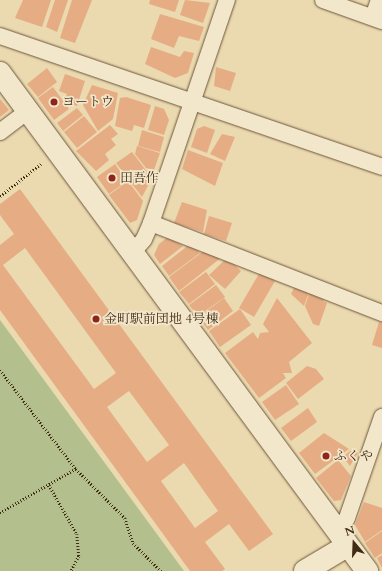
<!DOCTYPE html>
<html>
<head>
<meta charset="utf-8">
<style>
  body { margin:0 }
  #map { position:relative; width:382px; height:571px; overflow:hidden; background:#ebd9af; font-family:Cardo,"Noto Serif JP",serif }
  div>[style] { position:absolute }
  .green>* { inset:0; background:#b3c08d }
  .building>* { inset:0; background:#e6ad84 }
  .path>* { height:2.5px; margin-top:-1.25px; transform-origin:0; background:repeating-linear-gradient(90deg,#412b14 0 1px,transparent 0 3px) }
  .roads { filter:drop-shadow(0 0 1px #6c563b) drop-shadow(0 0 1px #6c563b) }
  .street>* { height:16px; margin:-8px; padding:0 8px; transform-origin:8px; border-radius:8px; background:#f2e6cb }
  .secondary>* { height:22px; margin:-11px; padding:0 11px; transform-origin:11px; border-radius:11px; background:#f2e6cb }
  .dots>* { width:11px; height:11px; translate:-50% -50%; box-sizing:border-box; border:2px solid #f2e6cb; border-radius:50% }
  span { translate:-50% -50%; white-space:nowrap; text-align:center; line-height:1.15; -webkit-text-stroke:3.5px #f2e6cb; paint-order:stroke }
  .poi-label { font-size:13px; color:#412b14 }
  .left { translate:0 -50%; text-align:left }
  .north { position:absolute; left:334px; top:523px; width:40px; height:40px; -webkit-text-stroke:3px #f2e6cb; paint-order:stroke; rotate:341deg; font-size:11px; font-weight:700; line-height:16px; text-align:center; color:#412b14 }
  .north::after { content:''; display:block; margin:auto; width:14px; height:18px; background:#412b14; clip-path:polygon(50% 0,100% 100%,50% 72%,0 100%) }
</style>
</head>
<body>
<div id="map">
  <div class="green">
    <div style="clip-path:polygon(0 320px,184px 571px,0 571px)"></div>
  </div>
  <div class="building">
    <div style="clip-path:polygon(23px 0,51px 0,42px 27px,15px 18px)"></div>
    <div style="clip-path:polygon(55px 0,68px 0,57px 32px,46px 27px)"></div>
    <div style="clip-path:polygon(72px 0,92px 0,75px 43px,60px 38px)"></div>
    <div style="clip-path:polygon(150px 0,179px 0,175px 12px,149px 4px)"></div>
    <div style="clip-path:polygon(185px 0,210px 3px,203px 23px,180px 15px)"></div>
    <div style="clip-path:polygon(160px 14px,204px 27px,199px 41px,179px 36px,174px 48px,151px 39px)"></div>
    <div style="clip-path:polygon(151px 47px,180px 57px,184px 51px,194px 53px,188px 73px,175px 78px,145px 64px)"></div>
    <div style="clip-path:polygon(216px 67px,236px 73px,230px 91px,214px 86px)"></div>
    <div style="clip-path:polygon(47px 68px,57px 82px,38px 97px,27px 84px)"></div>
    <div style="clip-path:polygon(65px 74px,85px 81px,77px 106px,64px 101px,67px 94px,59px 91px)"></div>
    <div style="clip-path:polygon(92px 85px,118px 93px,113px 119px,98px 131px,83px 105px)"></div>
    <div style="clip-path:polygon(53px 87px,69px 109px,54px 120px,38px 98px)"></div>
    <div style="clip-path:polygon(126px 97px,151px 105px,144px 128px,134px 125px,132px 131px,115px 126px,120px 98px)"></div>
    <div style="clip-path:polygon(0 99px,9px 110px,0 117px)"></div>
    <div style="clip-path:polygon(155px 106px,164px 109px,169px 120px,164px 135px,148px 130px)"></div>
    <div style="clip-path:polygon(77px 108px,83px 115px,63px 131px,57px 123px)"></div>
    <div style="clip-path:polygon(84px 116px,97px 132px,77px 148px,64px 132px)"></div>
    <div style="clip-path:polygon(110px 125px,118px 134px,111px 139px,116px 145px,105px 154px,109px 160px,96px 171px,76px 151px)"></div>
    <div style="clip-path:polygon(204px 126px,215px 130px,207px 153px,191px 147px,197px 129px)"></div>
    <div style="clip-path:polygon(142px 130px,164px 137px,160px 152px,138px 146px)"></div>
    <div style="clip-path:polygon(222px 134px,235px 137px,225px 161px,210px 154px)"></div>
    <div style="clip-path:polygon(137px 146px,160px 153px,154px 170px,146px 168px,135px 154px)"></div>
    <div style="clip-path:polygon(188px 150px,223px 163px,215px 186px,182px 169px)"></div>
    <div style="clip-path:polygon(132px 152px,152px 178px,142px 197px,116px 163px)"></div>
    <div style="clip-path:polygon(115px 164px,127px 181px,109px 194px,97px 177px)"></div>
    <div style="clip-path:polygon(128px 181px,143px 201px,137px 220px,130px 223px,109px 195px)"></div>
    <div style="clip-path:polygon(evenodd,20px 189px,273px 534px,249px 551px,229px 524px,205px 542px,225px 569px,222px 571px,190px 571px,0 310px,0 245px,14px 234px,0 215px,0 204px,20px 189px,25px 248px,116px 373px,94px 389px,3px 265px,25px 248px,20px 189px,129px 391px,169px 445px,147px 462px,107px 407px,129px 391px,20px 189px,184px 463px,218px 511px,195px 528px,161px 481px,184px 463px)"></div>
    <div style="clip-path:polygon(182px 202px,207px 210px,203px 232px,174px 223px)"></div>
    <div style="clip-path:polygon(209px 216px,232px 223px,226px 241px,204px 234px)"></div>
    <div style="clip-path:polygon(168px 237px,183px 246px,160px 264px,154px 255px,159px 244px)"></div>
    <div style="clip-path:polygon(190px 244px,200px 253px,169px 276px,162px 266px)"></div>
    <div style="clip-path:polygon(205px 250px,222px 257px,179px 291px,169px 277px)"></div>
    <div style="clip-path:polygon(227px 258px,241px 271px,225px 289px,209px 275px)"></div>
    <div style="clip-path:polygon(206px 272px,215px 284px,189px 304px,179px 292px)"></div>
    <div style="clip-path:polygon(260px 272px,275px 281px,254px 317px,239px 308px)"></div>
    <div style="clip-path:polygon(216px 285px,225px 297px,198px 316px,189px 305px)"></div>
    <div style="clip-path:polygon(295px 286px,309px 292px,304px 306px,291px 294px)"></div>
    <div style="clip-path:polygon(310px 291px,325px 297px,323px 301px,327px 303px,319px 326px,313px 324px,305px 306px)"></div>
    <div style="clip-path:polygon(224px 298px,233px 311px,208px 330px,198px 317px)"></div>
    <div style="clip-path:polygon(277px 298px,312px 343px,289px 362px,292px 373px,283px 373px,286px 378px,259px 398px,225px 353px,253px 332px,258px 339px,260px 333px,269px 332px,263px 324px)"></div>
    <div style="clip-path:polygon(240px 309px,251px 325px,220px 347px,209px 331px)"></div>
    <div style="clip-path:polygon(379px 322px,382px 322px,382px 348px,372px 345px)"></div>
    <div style="clip-path:polygon(307px 366px,316px 369px,324px 379px,298px 399px,286px 383px)"></div>
    <div style="clip-path:polygon(286px 385px,299px 404px,275px 420px,262px 402px)"></div>
    <div style="clip-path:polygon(308px 408px,317px 422px,291px 441px,281px 428px)"></div>
    <div style="clip-path:polygon(324px 433px,349px 449px,315px 474px,299px 453px)"></div>
    <div style="clip-path:polygon(351px 450px,358px 453px,350px 466px,343px 457px)"></div>
    <div style="clip-path:polygon(338px 460px,351px 476px,341px 500px,334px 501px,316px 478px)"></div>
    <div style="clip-path:polygon(364px 502px,382px 508px,382px 530px,365px 542px,355px 525px)"></div>
    <div style="clip-path:polygon(382px 531px,382px 553px,375px 558px,365px 543px)"></div>
    <div style="clip-path:polygon(382px 555px,382px 568px,377px 558px)"></div>
  </div>
  <div class="path">
    <div style="left:0;top:196px;width:53px;rotate:-38.2deg"></div>
    <div style="left:0;top:370px;width:125px;rotate:52.5deg"></div>
    <div style="left:76px;top:469px;width:88px;rotate:149.9deg"></div>
    <div style="left:76px;top:469px;width:69px;rotate:45deg"></div>
    <div style="left:125px;top:518px;width:26px;rotate:72deg"></div>
    <div style="left:133px;top:543px;width:40px;rotate:45deg"></div>
    <div style="left:49px;top:485px;width:56px;rotate:60.3deg"></div>
    <div style="left:77px;top:534px;width:22px;rotate:85deg"></div>
    <div style="left:79px;top:556px;width:17px;rotate:118deg"></div>
  </div>
  <div class="roads">
    <div class="street">
      <div style="left:323px;top:0;width:63px;rotate:19.6deg"></div>
      <div style="left:373px;top:17px;width:18px;rotate:-71deg"></div>
      <div style="left:0;top:36px;width:404px;rotate:18.9deg"></div>
      <div style="left:0;top:132px;width:35px;rotate:-37deg"></div>
      <div style="left:151px;top:223px;width:248px;rotate:21.3deg"></div>
      <div style="left:132px;top:253px;width:18px;rotate:-49deg"></div>
      <div style="left:144px;top:239px;width:17px;rotate:-66deg"></div>
      <div style="left:151px;top:223px;width:236px;rotate:-71.2deg"></div>
      <div style="left:338px;top:534px;width:18px;rotate:-61deg"></div>
      <div style="left:347px;top:518px;width:107px;rotate:-70.9deg"></div>
    </div>
    <div class="secondary">
      <div style="left:0;top:73px;width:619px;rotate:53.61deg"></div>
      <div style="left:305px;top:571px;width:49px;rotate:-30.8deg"></div>
    </div>
  </div>
  <div class="dots">
    <div style="left:54px;top:102px;background:#8f2418"></div>
    <div style="left:112px;top:178px;background:#8f2418"></div>
    <div style="left:96px;top:319px;background:#8f2418"></div>
    <div style="left:326px;top:456px;background:#8f2418"></div>
  </div>
  <div class="poi-label">
    <span class="left" style="left:62px;top:102px">ヨートウ</span>
    <span class="left" style="left:120px;top:178px">田吾作</span>
    <span class="left" style="left:104px;top:319px">金町駅前団地 4号棟</span>
    <span class="left" style="left:334px;top:456px">ふくや</span>
  </div>
  <div class="north">N</div>
</div>
</body>
</html>
